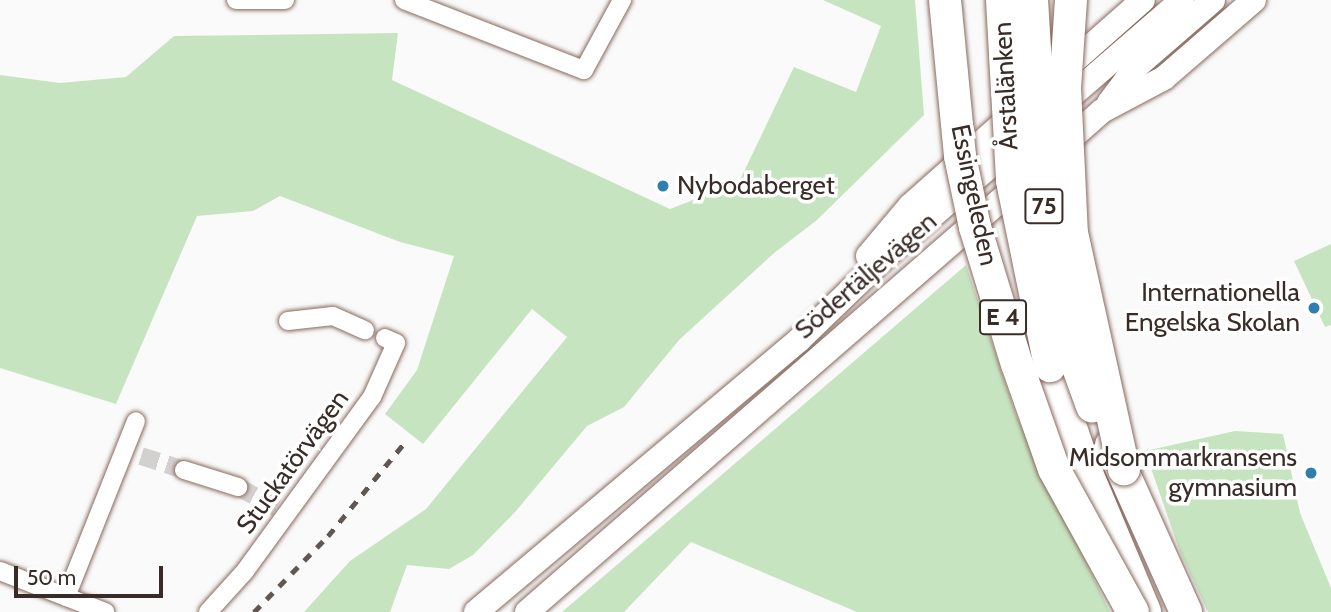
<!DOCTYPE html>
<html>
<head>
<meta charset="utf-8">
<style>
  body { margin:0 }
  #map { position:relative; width:1331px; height:612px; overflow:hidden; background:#fafafa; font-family:Cabin,sans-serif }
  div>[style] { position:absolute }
  .green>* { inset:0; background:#c7e4c1 }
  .minor-tunnel>* { height:18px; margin-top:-9px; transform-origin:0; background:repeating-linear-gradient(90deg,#d3d1d0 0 18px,transparent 0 27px) }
  .roads { filter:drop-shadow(0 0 2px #88695d) drop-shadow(0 0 2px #88695d) }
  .minor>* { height:18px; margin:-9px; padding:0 9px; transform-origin:9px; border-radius:9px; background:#fff }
  .secondary>* { height:24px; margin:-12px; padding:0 12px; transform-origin:12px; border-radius:12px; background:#fff }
  .motorway>* { height:32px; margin:-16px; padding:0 16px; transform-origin:16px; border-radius:16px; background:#fff }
  .rail>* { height:5px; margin-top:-2.5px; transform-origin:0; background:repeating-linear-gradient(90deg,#615652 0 9px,transparent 0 18px) }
  .bridges { filter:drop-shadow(0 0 2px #88695d) drop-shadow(0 0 2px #88695d) }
  .motorway-bridge>* { height:32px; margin:-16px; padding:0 16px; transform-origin:16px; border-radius:16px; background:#fff }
  .dots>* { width:19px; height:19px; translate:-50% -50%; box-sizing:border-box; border:4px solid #fff; border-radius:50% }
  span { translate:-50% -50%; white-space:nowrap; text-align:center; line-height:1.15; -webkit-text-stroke:7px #fff; paint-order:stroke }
  .shield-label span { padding:2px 5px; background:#fff; border:2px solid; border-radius:5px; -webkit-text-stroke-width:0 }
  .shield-label { font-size:24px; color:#392b26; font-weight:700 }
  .street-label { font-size:26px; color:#392b26 }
  .poi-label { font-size:26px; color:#392b26 }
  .left { translate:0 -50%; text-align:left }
  .right { translate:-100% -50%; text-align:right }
  .scale { position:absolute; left:14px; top:566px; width:149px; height:32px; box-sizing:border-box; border:4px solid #392b26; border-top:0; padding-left:9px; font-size:21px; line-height:24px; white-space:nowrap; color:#392b26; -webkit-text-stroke:5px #fff; paint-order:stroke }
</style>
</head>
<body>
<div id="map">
  <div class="green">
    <div style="clip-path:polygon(823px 0,915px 0,924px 115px,817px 220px,774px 253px,679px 340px,624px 407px,587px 426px,516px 511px,473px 555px,449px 569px,407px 565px,390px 612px,304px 612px,350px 561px,426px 509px,567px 337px,532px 309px,423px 444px,385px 414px,417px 370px,454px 256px,400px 242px,280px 196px,253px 211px,197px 216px,116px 404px,0 368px,0 75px,60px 83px,126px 77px,174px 36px,398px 33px,392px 80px,670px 209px,739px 182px,794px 67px,856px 92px,881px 26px)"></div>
    <div style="clip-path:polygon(1331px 244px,1331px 325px,1325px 327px,1294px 261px)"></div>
    <div style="clip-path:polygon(966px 265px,1016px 415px,1110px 612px,857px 612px,691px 542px,624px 612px,562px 612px)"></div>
    <div style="clip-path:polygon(1235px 431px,1283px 434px,1300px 513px,1331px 588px,1331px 612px,1208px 612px,1180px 552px,1145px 451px)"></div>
  </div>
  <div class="minor-tunnel">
    <div style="left:141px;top:456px;width:45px;rotate:18deg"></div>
    <div style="left:238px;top:487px;width:44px;rotate:28.3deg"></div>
  </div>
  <div class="roads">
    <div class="minor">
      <div style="left:236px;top:0;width:49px"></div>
      <div style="left:404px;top:0;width:193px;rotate:21.3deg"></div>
      <div style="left:584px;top:70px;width:80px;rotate:-61.5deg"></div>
      <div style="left:288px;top:321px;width:45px;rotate:-6.3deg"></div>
      <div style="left:333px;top:316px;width:35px;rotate:24deg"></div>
      <div style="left:184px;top:470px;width:57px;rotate:17.5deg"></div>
      <div style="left:0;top:571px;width:113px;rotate:21.3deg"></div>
      <div style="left:66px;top:597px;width:189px;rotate:-68.3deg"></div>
      <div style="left:208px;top:612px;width:55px;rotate:-47.9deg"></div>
      <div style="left:245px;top:571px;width:215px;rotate:-53.9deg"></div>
      <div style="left:372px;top:397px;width:59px;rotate:-66deg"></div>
      <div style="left:396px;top:343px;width:12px;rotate:-156deg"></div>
    </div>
    <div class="secondary">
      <div style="left:1058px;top:75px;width:113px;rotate:-41.4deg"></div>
      <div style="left:1109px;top:103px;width:45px;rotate:-53.1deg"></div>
      <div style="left:1136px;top:67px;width:102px;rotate:-41deg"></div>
      <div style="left:1055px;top:110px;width:168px;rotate:-40.9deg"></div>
      <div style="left:1058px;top:150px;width:59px;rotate:-41.6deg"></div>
      <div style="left:1102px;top:111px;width:70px;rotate:-28deg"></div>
      <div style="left:1164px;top:78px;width:119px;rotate:-40.9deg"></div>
      <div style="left:868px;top:256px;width:65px;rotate:-50deg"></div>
      <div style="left:910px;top:206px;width:143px;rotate:-41.6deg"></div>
      <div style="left:476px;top:612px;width:422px;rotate:-40.1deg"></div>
      <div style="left:799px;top:340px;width:122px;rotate:-44deg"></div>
      <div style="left:887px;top:255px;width:176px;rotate:-40.8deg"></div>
      <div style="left:527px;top:612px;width:660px;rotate:-41.01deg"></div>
    </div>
    <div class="motorway">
      <div style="left:1050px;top:366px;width:106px;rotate:71.2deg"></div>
      <div style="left:1084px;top:466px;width:158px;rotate:67.3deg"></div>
      <div style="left:1111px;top:445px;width:183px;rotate:65.8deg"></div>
    </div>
  </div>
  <div class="rail">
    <div style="left:254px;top:612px;width:106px;rotate:-45.8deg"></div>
    <div style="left:328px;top:536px;width:123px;rotate:-50.6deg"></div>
  </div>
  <div class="bridges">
    <div class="motorway-bridge">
      <div style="left:945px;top:0;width:157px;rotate:84.5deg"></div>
      <div style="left:960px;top:156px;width:73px;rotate:78.1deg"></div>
      <div style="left:975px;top:227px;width:143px;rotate:73deg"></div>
      <div style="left:1017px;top:364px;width:111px;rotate:70.6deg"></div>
      <div style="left:1054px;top:469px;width:163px;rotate:61.1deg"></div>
      <div style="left:1002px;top:0;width:181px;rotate:86.8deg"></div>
      <div style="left:1012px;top:181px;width:189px;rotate:78.4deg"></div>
      <div style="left:1032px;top:0;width:214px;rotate:86.5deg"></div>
      <div style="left:1045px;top:214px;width:140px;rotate:78.9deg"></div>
      <div style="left:1072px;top:351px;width:59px;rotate:70deg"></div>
      <div style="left:1071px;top:0;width:87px;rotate:93.9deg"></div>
      <div style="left:1065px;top:87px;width:146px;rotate:87.3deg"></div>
      <div style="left:1072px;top:233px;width:242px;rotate:77.6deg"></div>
    </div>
  </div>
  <div class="dots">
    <div style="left:663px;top:186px;background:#2e7eb0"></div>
    <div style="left:1314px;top:308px;background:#2e7eb0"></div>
    <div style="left:1311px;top:473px;background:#2e7eb0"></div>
  </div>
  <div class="shield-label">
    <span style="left:1044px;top:206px">75</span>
    <span style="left:1003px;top:317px">E 4</span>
  </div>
  <div class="street-label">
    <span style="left:1006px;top:86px;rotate:-93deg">Årstalänken</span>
    <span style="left:974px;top:195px;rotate:78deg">Essingeleden</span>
    <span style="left:866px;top:276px;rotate:-41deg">Södertäljevägen</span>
    <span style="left:293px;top:462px;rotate:-54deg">Stuckatörvägen</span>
  </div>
  <div class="poi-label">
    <span class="left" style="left:677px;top:186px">Nybodaberget</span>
    <span class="right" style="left:1300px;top:308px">Internationella<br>Engelska Skolan</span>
    <span class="right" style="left:1297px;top:473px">Midsommarkransens<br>gymnasium</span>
  </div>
  <div class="scale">50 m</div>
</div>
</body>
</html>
